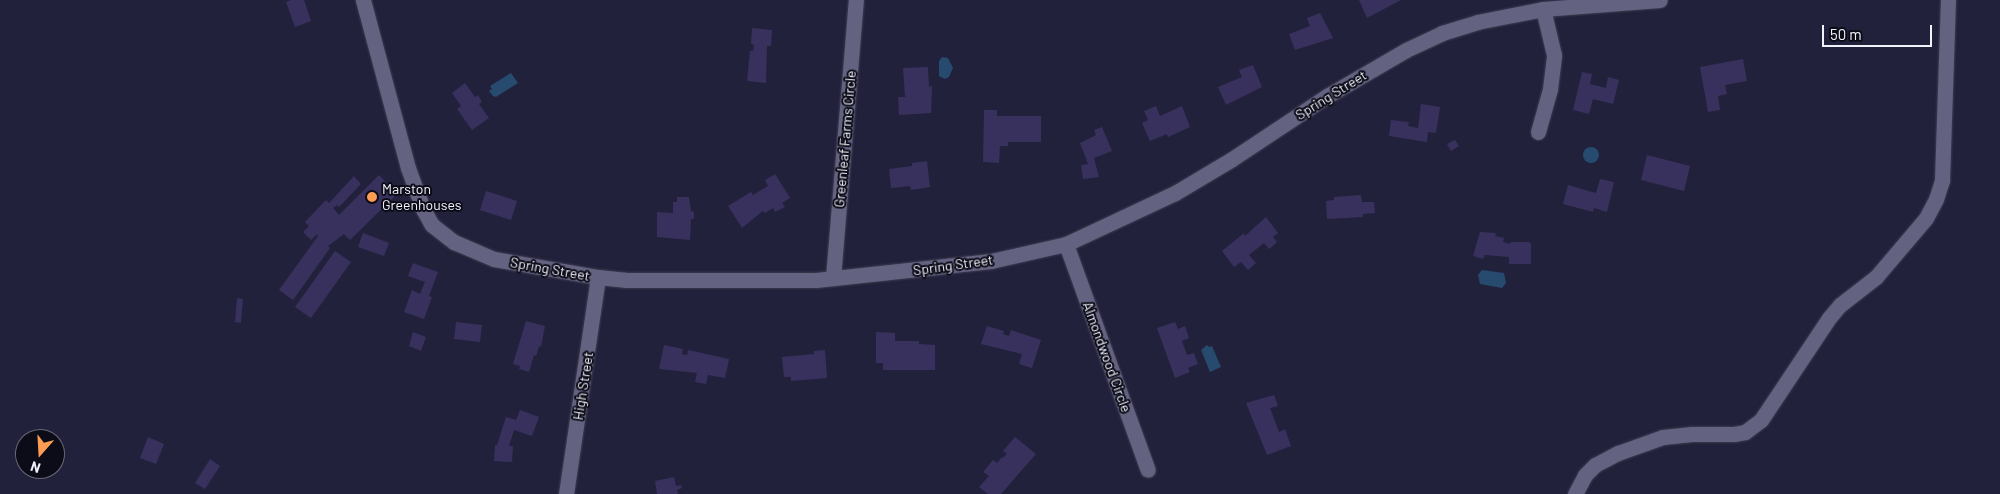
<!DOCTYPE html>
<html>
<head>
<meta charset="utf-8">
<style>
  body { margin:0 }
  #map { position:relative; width:2000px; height:494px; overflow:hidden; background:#22213b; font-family:Barlow,sans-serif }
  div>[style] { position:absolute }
  .water>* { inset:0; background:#274a6f }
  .round { border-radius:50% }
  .building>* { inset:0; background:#38315d }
  .roads { filter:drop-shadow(0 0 1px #3f3c51) drop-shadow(0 0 1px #3f3c51) }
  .minor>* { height:15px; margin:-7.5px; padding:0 7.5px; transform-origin:7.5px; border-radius:7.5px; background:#636381 }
  .dots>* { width:14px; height:14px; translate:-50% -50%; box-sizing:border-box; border:2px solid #0c0c18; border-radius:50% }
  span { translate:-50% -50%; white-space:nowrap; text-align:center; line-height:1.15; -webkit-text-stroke:4px #0c0c18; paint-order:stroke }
  .street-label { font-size:14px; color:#f2f2fd }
  .poi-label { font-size:14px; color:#f2f2fd }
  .left { translate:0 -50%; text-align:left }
  .north { position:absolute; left:15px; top:429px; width:50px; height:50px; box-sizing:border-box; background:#0c0c18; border:1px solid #686874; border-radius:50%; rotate:199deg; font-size:14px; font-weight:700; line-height:20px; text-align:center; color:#f2f2fd }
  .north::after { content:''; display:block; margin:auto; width:18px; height:22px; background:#fc9d53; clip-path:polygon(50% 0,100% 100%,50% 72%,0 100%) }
  .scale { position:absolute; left:1822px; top:25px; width:110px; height:22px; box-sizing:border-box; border:2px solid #f2f2fd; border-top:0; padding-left:6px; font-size:15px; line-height:18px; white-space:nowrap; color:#f2f2fd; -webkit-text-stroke:4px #0c0c18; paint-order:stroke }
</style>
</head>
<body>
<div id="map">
  <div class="water">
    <div style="clip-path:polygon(942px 57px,948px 58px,953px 68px,949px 77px,945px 79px,939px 76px,939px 61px)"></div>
    <div style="clip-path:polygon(511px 73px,518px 83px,496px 97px,493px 96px,489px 91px,492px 89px,490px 86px)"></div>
    <div class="round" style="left:1583px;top:147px;width:16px;height:16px"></div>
    <div style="clip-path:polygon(1482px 270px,1504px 273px,1506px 283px,1502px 288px,1480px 284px,1478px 275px)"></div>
    <div style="clip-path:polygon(1207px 345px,1209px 347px,1212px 346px,1221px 367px,1210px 372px,1201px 350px)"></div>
  </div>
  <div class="building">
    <div style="clip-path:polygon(291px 0,304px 0,311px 21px,295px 27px,286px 2px)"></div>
    <div style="clip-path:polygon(1359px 0,1401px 0,1367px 18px)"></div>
    <div style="clip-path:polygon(1320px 13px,1333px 38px,1295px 50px,1289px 34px,1310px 26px,1307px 18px)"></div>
    <div style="clip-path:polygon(752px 28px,772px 30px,771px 46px,767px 46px,766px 83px,747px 81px,750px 51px,753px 51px,754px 45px,751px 44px)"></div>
    <div style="clip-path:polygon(1743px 59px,1747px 81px,1725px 85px,1727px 94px,1718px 96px,1720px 110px,1708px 112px,1700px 67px)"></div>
    <div style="clip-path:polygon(1253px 65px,1262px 87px,1226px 105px,1218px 87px,1242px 77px,1239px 70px)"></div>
    <div style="clip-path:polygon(928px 67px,929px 87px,932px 86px,931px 113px,899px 115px,898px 97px,905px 97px,903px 68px)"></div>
    <div style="clip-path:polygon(1582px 72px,1592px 74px,1590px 84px,1606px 88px,1608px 77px,1619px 80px,1613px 104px,1593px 99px,1589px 114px,1573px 110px)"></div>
    <div style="clip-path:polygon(465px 83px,475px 97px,478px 95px,482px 102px,479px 104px,489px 118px,472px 130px,457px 109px,461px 106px,452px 93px)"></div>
    <div style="clip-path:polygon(1421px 104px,1440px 107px,1436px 133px,1428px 132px,1427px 142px,1389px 136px,1391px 120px,1409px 122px,1408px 126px,1418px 128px)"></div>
    <div style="clip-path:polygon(1156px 106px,1160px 116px,1182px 106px,1190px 127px,1168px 137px,1167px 134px,1150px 141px,1142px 123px,1148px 120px,1144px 111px)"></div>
    <div style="clip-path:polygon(984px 110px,997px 110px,997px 116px,1041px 116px,1041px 142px,1008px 142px,1008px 146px,1000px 146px,999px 163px,983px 162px)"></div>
    <div style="clip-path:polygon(1102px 127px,1112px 151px,1094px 158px,1099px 177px,1083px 179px,1081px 165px,1088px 164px,1080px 143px,1096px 135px,1094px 130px)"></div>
    <div style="clip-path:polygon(1455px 140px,1459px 146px,1451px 151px,1447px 144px)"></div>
    <div style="clip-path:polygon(1647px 155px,1690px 166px,1684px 191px,1641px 180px)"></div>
    <div style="clip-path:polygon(927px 161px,930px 187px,911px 190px,910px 186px,891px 188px,889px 169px,912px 166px,912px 163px)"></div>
    <div style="clip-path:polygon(775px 174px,790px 198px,782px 203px,785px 207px,775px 212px,773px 208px,765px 213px,763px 211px,742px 228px,728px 206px,751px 192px,753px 195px,768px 186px,765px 180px)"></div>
    <div style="clip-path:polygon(379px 175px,397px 194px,350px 240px,344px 234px,328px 246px,330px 248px,293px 300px,279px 290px,318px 236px,317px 234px,311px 240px,303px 232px,309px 226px,305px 222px,326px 200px,329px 203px,354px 176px,361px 184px,339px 207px,337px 205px,333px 208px,339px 215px)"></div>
    <div style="clip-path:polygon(1600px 179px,1614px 182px,1607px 212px,1594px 208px,1593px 212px,1563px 204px,1568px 185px,1596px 193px)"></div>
    <div style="clip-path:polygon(486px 191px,517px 201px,511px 220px,480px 210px)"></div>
    <div style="clip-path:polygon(1361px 195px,1362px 202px,1374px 202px,1375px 213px,1363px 214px,1363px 217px,1327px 219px,1326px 201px,1334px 200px,1334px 197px)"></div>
    <div style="clip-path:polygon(677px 197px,689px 197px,691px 211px,694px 212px,694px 219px,691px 219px,690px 240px,657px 237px,657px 212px,673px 213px,673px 202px,677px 202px)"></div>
    <div style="clip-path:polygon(1266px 217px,1278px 233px,1273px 237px,1277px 242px,1269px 249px,1264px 243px,1249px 255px,1256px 263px,1248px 270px,1241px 262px,1234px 267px,1222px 251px,1244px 233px,1245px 236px)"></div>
    <div style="clip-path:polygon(1480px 232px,1496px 233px,1495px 236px,1504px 238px,1503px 242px,1510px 244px,1511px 242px,1529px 242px,1531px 244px,1531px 264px,1509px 264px,1509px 257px,1485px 255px,1483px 259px,1473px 256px)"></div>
    <div style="clip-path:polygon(363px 233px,389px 243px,384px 256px,358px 247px)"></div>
    <div style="clip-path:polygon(335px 251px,351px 262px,311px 318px,295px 307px)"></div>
    <div style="clip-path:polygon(413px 263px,438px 272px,429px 296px,432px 297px,424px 319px,404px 312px,412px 290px,420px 294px,425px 282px,408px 276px)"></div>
    <div style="clip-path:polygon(237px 298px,243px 299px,241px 323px,235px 322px)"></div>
    <div style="clip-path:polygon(526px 321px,545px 326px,541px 347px,539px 346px,536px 356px,534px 355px,529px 372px,519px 369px,520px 366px,513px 364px)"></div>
    <div style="clip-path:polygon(456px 322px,482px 325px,480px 342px,454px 339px)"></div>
    <div style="clip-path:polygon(1175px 322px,1178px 329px,1185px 326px,1189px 338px,1182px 341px,1187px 355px,1194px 353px,1198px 364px,1188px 368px,1190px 372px,1175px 378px,1157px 328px)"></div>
    <div style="clip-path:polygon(987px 326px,1004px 331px,1003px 334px,1009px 336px,1011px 330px,1041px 340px,1032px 368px,1019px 364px,1022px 354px,981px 344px)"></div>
    <div style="clip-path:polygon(413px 332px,426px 337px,421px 351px,409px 346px)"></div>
    <div style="clip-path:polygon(876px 332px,895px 333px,895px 341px,919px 341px,919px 344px,935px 345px,935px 370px,883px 370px,883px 363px,876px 363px)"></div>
    <div style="clip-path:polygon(664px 345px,683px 349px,682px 354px,687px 355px,688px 350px,729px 359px,725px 378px,708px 375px,706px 384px,695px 382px,697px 373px,659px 369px)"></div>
    <div style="clip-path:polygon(825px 350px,827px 378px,791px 381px,791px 377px,784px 377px,782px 357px,814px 354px,814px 351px)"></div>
    <div style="clip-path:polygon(1274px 395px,1278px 406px,1270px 408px,1279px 432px,1285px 429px,1291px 446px,1267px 455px,1246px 403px)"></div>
    <div style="clip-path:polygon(520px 410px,539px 417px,532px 436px,514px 430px,509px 446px,513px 446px,512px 462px,494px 461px,495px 445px,497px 445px,506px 417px,516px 420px)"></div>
    <div style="clip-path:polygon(148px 437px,164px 444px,156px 464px,140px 458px)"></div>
    <div style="clip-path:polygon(1015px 437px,1036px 454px,1001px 494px,988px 494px,979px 487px,989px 476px,983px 472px,993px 460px,997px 463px,1002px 457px,1003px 458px,1007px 454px,1003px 451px)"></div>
    <div style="clip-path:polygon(210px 459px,220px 466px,205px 489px,195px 483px)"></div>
    <div style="clip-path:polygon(674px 477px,676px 486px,681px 485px,682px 488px,677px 490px,678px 494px,657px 494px,655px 481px)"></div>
  </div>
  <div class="roads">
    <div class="minor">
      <div style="left:363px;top:0;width:174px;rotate:75deg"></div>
      <div style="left:408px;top:168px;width:44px;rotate:69.9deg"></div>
      <div style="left:423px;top:209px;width:18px;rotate:61deg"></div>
      <div style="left:432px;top:225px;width:28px;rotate:38deg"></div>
      <div style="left:454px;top:242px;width:43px;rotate:23deg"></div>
      <div style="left:494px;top:259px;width:106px;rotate:9.8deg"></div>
      <div style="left:598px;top:277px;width:27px;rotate:6deg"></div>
      <div style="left:625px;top:280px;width:191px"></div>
      <div style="left:816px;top:280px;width:176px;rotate:-6.2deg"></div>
      <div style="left:991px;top:261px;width:77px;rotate:-12.8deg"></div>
      <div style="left:1066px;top:244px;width:120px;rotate:-25.1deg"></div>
      <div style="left:1175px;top:193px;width:66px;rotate:-30.8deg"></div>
      <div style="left:1232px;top:159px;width:114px;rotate:-33.6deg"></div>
      <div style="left:1327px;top:96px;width:91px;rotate:-30.2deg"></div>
      <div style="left:1406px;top:50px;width:40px;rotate:-25deg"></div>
      <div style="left:1442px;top:33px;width:37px;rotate:-17deg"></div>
      <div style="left:1477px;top:22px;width:67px;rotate:-11.1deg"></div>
      <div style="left:1543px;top:9px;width:117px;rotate:-4.4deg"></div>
      <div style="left:1538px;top:132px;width:45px;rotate:-74.4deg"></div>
      <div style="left:1550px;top:89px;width:34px;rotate:-83deg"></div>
      <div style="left:1554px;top:55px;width:47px;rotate:-103.4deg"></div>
      <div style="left:1066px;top:244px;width:240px;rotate:70.1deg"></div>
      <div style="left:833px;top:278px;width:279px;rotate:-85.3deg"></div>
      <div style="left:566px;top:494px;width:219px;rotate:-81.6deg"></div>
      <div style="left:1575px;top:494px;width:21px;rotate:-62deg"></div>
      <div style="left:1585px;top:475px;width:14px;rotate:-45deg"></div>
      <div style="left:1595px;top:465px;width:26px;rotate:-28deg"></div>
      <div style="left:1618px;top:453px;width:48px;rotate:-19.6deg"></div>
      <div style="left:1663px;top:437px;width:29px;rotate:-6deg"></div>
      <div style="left:1692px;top:434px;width:42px"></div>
      <div style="left:1734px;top:434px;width:11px;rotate:-10deg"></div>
      <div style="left:1745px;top:432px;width:20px;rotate:-37deg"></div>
      <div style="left:1761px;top:420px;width:123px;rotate:-56.3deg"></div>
      <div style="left:1829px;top:318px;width:17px;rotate:-50deg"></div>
      <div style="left:1840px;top:305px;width:46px;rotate:-37.9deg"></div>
      <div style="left:1876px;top:277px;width:77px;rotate:-49.7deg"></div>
      <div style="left:1926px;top:218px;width:21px;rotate:-62deg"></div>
      <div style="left:1936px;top:199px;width:20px;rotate:-72deg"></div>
      <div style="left:1942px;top:180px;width:180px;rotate:-88.1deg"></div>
    </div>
  </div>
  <div class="dots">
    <div style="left:372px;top:197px;background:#fc9d53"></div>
  </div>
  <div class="street-label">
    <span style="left:1331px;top:95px;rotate:-32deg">Spring Street</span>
    <span style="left:845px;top:139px;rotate:-85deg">Greenleaf Farms Circle</span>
    <span style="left:953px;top:265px;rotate:-8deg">Spring Street</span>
    <span style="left:550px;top:269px;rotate:10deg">Spring Street</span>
    <span style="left:1107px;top:357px;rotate:70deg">Almondwood Circle</span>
    <span style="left:583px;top:386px;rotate:-81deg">High Street</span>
  </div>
  <div class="poi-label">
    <span class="left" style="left:382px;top:197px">Marston<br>Greenhouses</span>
  </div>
  <div class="north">N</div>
  <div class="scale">50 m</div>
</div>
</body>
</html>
